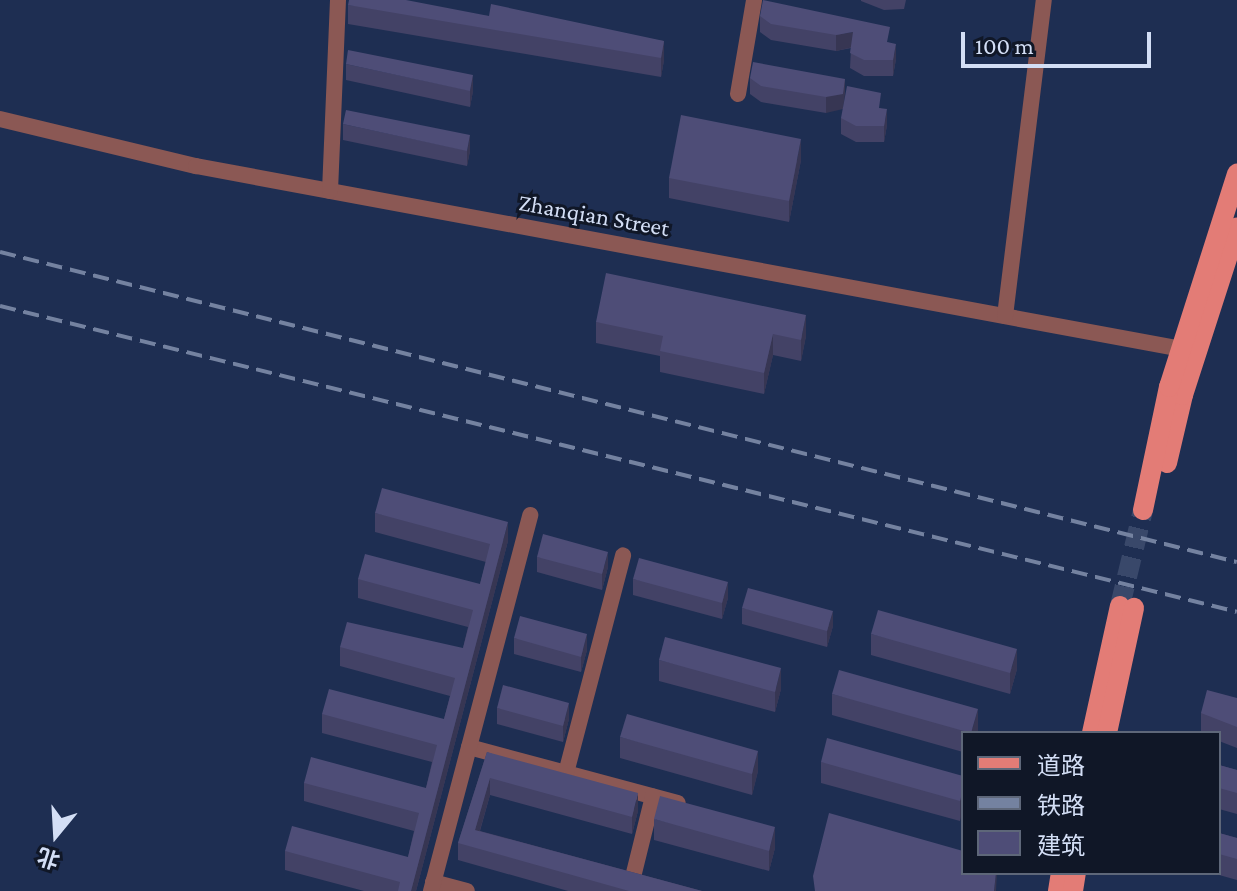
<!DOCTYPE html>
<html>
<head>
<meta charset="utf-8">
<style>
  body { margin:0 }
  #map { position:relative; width:1237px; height:891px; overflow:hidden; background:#1e2e52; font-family:"Crimson Pro","Noto Sans SC",serif }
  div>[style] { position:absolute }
  .major-tunnel>* { height:20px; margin-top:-10px; transform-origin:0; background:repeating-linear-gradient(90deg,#39486a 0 20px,transparent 0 30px) }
  .minor>* { height:16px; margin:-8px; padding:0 8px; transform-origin:8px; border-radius:8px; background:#8b5854 }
  .major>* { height:20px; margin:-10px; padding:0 10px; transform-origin:10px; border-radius:10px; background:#e37c76 }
  .rail>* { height:4px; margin-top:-2px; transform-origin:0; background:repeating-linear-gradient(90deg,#7482a0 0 16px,transparent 0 24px) }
  .wall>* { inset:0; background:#434266 }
  .shaded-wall>* { inset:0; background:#373653 }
  .building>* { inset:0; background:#4e4d77 }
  span { translate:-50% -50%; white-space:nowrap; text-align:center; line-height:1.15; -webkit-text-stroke:6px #101727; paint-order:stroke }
  .street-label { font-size:24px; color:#d3def5 }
  .legend { position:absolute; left:961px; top:731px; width:260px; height:144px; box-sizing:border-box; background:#101727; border:2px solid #5e6779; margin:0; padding:10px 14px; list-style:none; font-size:24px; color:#d3def5 }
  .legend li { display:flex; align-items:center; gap:16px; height:40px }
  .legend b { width:40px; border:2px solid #5e6779 }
  .north { position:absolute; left:16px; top:795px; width:80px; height:80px; -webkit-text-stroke:6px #101727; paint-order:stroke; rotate:198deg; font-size:22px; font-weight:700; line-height:32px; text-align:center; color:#d3def5 }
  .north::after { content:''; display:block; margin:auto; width:28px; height:36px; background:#d3def5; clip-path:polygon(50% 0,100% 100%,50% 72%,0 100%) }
  .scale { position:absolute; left:961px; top:32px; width:190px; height:36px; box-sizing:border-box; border:4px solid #d3def5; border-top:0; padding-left:10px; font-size:24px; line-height:28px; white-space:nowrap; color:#d3def5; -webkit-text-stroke:6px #101727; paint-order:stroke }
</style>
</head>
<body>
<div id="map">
  <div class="major-tunnel">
    <div style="left:1120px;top:606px;width:99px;rotate:-76.5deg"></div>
  </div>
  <div class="minor">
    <div style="left:738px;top:94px;width:95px;rotate:-80.3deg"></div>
    <div style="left:0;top:119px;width:202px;rotate:13.5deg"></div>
    <div style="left:196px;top:166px;width:1002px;rotate:10.52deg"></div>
    <div style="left:330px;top:191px;width:191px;rotate:-87.6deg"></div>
    <div style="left:1005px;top:316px;width:318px;rotate:-83deg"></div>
    <div style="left:469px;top:747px;width:216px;rotate:15deg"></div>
    <div style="left:566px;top:773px;width:225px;rotate:-75.3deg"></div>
    <div style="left:633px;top:877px;width:83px;rotate:-76.1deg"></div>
    <div style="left:433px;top:882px;width:35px;rotate:15deg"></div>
    <div style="left:431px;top:891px;width:389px;rotate:-75.2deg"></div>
  </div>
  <div class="major">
    <div style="left:1167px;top:463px;width:70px;rotate:-76.8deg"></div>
    <div style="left:1183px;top:395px;width:176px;rotate:-72.1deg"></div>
    <div style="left:1143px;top:510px;width:126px;rotate:-78.1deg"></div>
    <div style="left:1169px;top:387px;width:224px;rotate:-72.3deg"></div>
    <div style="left:1092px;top:733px;width:130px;rotate:-77.6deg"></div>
    <div style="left:1107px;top:733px;width:128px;rotate:-77.8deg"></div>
    <div style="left:1058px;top:891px;width:18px;rotate:-81deg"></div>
    <div style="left:1073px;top:891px;width:18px;rotate:-81deg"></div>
  </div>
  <div class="rail">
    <div style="left:0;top:252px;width:1275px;rotate:14.07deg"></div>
    <div style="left:0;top:306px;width:1274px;rotate:13.89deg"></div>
  </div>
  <div class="wall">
    <div style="clip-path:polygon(861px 0,906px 0,904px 9px,884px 10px,861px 1px)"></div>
    <div style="clip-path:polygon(348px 5px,489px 16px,664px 41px,664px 60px,661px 77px,348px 24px)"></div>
    <div style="clip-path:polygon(760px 16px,890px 43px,896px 59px,893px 76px,864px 76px,850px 68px,851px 48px,836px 51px,771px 40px,760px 32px)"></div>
    <div style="clip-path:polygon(346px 64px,473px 91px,470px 107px,346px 80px)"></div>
    <div style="clip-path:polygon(750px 78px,845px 79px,826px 113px,761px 102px,750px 94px)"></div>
    <div style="clip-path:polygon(881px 108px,887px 125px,884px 142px,856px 142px,841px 134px,841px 118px)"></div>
    <div style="clip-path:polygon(343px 124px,470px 151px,467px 166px,343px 140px)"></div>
    <div style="clip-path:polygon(801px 160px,789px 222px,669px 198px,669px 178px)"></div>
    <div style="clip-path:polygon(596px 322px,806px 336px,801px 361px,773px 355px,764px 394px,660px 372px,660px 356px,596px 343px)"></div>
    <div style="clip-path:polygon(375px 513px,508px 541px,416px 891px,364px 891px,285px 870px,285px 851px,408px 857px,414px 831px,304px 801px,304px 783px,426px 788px,432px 762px,322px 733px,322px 714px,444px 719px,450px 696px,340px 666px,340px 647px,463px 648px,468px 627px,358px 598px,358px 579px,480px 584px,486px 562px,375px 532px)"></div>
    <div style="clip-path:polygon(537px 557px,608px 567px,602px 590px,537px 572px)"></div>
    <div style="clip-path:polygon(633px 579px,728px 598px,722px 619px,633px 595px)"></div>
    <div style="clip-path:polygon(742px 608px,833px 626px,827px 647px,742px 624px)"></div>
    <div style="clip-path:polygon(871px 634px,1017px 669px,1010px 694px,871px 655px)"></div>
    <div style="clip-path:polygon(514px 638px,587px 650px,581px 672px,514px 654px)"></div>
    <div style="clip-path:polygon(659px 660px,781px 689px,775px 712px,659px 681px)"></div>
    <div style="clip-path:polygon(832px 694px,978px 730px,977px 733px,963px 733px,963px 752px,832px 715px)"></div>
    <div style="clip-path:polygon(1237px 698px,1237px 748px,1219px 741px,1219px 733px,1201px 733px,1201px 713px)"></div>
    <div style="clip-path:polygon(497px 708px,569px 719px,563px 742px,497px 724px)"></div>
    <div style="clip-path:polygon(620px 737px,758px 771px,752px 795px,620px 758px)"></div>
    <div style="clip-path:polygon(487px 752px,638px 811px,632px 834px,490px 795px,480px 831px,702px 891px,568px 891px,458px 860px,458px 843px)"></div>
    <div style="clip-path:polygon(821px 762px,963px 776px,960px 821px,821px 783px)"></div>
    <div style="clip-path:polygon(1219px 765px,1237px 770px,1237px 814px,1219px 809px)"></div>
    <div style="clip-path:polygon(654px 819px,775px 848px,769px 871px,654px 840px)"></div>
    <div style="clip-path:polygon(1219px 833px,1237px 838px,1237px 880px,1212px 873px,1219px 873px)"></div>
  </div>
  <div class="shaded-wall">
    <div style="clip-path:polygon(853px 32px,853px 47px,836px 51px,836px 35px)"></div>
    <div style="clip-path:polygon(664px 41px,664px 60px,661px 77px,661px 58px)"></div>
    <div style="clip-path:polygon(896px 44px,896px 59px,893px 76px,893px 60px)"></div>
    <div style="clip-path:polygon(473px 75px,473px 91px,470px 107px,470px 91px)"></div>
    <div style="clip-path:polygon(845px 79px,845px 94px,843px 109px,826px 113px,826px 97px)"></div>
    <div style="clip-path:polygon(887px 109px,887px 125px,884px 142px,884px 126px)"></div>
    <div style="clip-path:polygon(470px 135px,470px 151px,467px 166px,467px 151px)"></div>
    <div style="clip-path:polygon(801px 139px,801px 160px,789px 222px,789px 201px)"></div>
    <div style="clip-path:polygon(806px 315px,806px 336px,801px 361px,801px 340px)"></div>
    <div style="clip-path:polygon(773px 334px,773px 355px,764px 394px,764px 373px)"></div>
    <div style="clip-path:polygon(508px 522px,508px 541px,416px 891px,411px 891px)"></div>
    <div style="clip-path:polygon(608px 552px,608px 567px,602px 590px,602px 574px)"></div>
    <div style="clip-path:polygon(728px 582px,728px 598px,722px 619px,722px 603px)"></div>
    <div style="clip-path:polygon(833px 611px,833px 626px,827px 647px,827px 631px)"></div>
    <div style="clip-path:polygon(587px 634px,587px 650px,581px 672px,581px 657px)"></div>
    <div style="clip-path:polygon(1017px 649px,1017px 669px,1010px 694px,1010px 673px)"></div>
    <div style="clip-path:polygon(781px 668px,781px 689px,775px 712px,775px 692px)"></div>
    <div style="clip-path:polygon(569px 703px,569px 719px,563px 742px,563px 726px)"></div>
    <div style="clip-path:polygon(978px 709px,978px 730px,977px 733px,971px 733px)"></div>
    <div style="clip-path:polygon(758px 751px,758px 771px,752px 795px,752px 774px)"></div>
    <div style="clip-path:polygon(490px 778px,490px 795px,475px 847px,475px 830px)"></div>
    <div style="clip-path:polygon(963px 789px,963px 810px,960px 821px,960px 801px)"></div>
    <div style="clip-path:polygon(638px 793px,638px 811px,632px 834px,632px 817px)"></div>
    <div style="clip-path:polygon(775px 827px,775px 848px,769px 871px,769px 851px)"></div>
    <div style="clip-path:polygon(996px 873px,997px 873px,996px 891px,994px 891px)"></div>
  </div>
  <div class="building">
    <div style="clip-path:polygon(349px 0,406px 0,489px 16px,491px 4px,664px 41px,661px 58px,348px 5px)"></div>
    <div style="clip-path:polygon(763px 0,890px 27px,887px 42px,896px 44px,893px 60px,864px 60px,850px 53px,853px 32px,836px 35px,771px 24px,760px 16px)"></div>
    <div style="clip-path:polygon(348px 50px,473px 75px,470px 91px,346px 64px)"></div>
    <div style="clip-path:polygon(753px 62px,845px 79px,843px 94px,826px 97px,761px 86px,750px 78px)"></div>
    <div style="clip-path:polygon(847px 86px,881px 93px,879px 108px,887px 109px,884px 126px,856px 126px,841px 118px)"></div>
    <div style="clip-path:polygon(346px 110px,470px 135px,467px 151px,343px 124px)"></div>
    <div style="clip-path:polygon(681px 115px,801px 139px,789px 201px,669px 178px)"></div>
    <div style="clip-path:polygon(606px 273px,806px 315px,801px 340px,773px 334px,764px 373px,660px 351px,663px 336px,596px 322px)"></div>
    <div style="clip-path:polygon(382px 488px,508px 522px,411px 891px,398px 891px,400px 882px,285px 851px,292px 826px,408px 857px,419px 813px,304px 783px,311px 757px,426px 788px,437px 745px,322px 714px,329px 689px,444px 719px,455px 678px,340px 647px,347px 622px,463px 648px,473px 610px,358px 579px,365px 554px,480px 584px,490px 544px,375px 513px)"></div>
    <div style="clip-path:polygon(543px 534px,608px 552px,602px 574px,537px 557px)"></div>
    <div style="clip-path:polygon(639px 558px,728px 582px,722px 603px,633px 579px)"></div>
    <div style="clip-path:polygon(748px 588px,833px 611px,827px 631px,742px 608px)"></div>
    <div style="clip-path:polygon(878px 610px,1017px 649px,1010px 673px,871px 634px)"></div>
    <div style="clip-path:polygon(520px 616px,587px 634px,581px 657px,514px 638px)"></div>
    <div style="clip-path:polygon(665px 637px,781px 668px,775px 692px,659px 660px)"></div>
    <div style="clip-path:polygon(839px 670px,978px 709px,971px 733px,832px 694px)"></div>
    <div style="clip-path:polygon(503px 685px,569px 703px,563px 726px,497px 708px)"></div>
    <div style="clip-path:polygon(1207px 690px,1237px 698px,1237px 727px,1201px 713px)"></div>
    <div style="clip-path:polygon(627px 714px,758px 751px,752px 774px,620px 737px)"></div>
    <div style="clip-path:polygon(827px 738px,963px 776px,963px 789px,960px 801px,821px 762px)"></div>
    <div style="clip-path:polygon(487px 752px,638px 793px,632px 817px,490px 778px,475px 830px,702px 891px,629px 891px,458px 843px)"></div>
    <div style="clip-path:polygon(1219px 765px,1237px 770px,1237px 793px,1219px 788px)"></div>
    <div style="clip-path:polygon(660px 796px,775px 827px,769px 851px,654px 819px)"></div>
    <div style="clip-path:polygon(829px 813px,963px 851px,963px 873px,996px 873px,994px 891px,815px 891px,813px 876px)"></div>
    <div style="clip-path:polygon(1219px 833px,1237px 838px,1237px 859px,1219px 854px)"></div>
  </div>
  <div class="street-label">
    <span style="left:594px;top:215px;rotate:10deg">Zhanqian Street</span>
  </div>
  <ul class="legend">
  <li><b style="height:10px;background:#e37c76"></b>道路</li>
  <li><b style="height:10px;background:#7482a0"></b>铁路</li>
  <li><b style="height:22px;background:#4e4d77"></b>建筑</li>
  </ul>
  <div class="north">北</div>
  <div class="scale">100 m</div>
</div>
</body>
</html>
